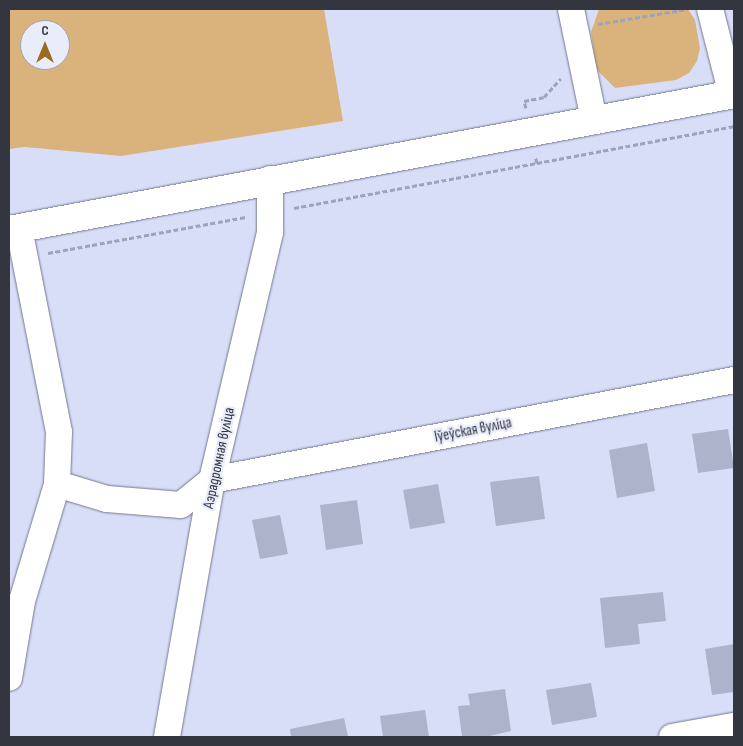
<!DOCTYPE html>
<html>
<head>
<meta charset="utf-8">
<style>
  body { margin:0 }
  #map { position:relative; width:743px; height:746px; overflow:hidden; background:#d9def8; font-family:"Sofia Sans Condensed",sans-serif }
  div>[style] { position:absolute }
  .green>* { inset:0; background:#dab27c }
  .building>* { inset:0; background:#adb3cb }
  .path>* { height:3px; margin-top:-1.5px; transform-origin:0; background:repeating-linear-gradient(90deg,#9fa3b8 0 5px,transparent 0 7.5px) }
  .roads { filter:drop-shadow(0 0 1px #73788e) drop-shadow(0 0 1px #73788e) }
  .minor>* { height:26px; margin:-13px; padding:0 13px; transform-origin:13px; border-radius:13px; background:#fff }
  .major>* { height:28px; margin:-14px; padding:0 14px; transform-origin:14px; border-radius:14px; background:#fff }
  span { translate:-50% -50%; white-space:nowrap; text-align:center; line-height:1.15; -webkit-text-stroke:4.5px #e8ecfb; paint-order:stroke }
  .street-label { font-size:15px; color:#33353f }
  .frame { position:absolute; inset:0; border:10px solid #33353f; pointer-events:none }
  .north { position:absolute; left:20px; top:20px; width:50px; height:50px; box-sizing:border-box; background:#e8ecfb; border:1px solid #a0a3b0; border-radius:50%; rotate:0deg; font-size:14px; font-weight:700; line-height:20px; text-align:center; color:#33353f }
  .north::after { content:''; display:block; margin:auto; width:18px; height:22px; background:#9b6b1d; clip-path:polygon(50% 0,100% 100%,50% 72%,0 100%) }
</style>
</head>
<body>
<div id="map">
  <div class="green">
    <div style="clip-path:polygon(evenodd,9px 9px,324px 9px,343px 121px,121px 156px,25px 147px,9px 149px,9px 9px,30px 30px,60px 30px,60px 60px,30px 60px,30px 30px)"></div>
    <div style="clip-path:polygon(599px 9px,688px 9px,695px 20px,700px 48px,697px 61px,689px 73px,676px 80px,615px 88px,596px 69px,591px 32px)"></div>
  </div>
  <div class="building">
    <div style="clip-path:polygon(728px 429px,734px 468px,698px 473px,692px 434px)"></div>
    <div style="clip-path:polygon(647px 443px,655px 491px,617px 498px,609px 450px)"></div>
    <div style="clip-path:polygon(539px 476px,545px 519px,496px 526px,490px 482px)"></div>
    <div style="clip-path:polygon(438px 484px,445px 523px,410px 529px,403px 490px)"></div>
    <div style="clip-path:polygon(357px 500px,363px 544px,326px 550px,320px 505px)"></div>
    <div style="clip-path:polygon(280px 515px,288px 554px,260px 559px,252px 520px)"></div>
    <div style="clip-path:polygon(663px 592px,666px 621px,638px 624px,640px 644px,605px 648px,600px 598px)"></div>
    <div style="clip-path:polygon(734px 644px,734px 692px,712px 695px,705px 649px)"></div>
    <div style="clip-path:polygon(591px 683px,597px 717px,552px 725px,546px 690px)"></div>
    <div style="clip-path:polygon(505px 689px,511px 731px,485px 737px,462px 737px,458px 706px,470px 705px,468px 694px)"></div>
    <div style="clip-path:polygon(425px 710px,429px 737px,383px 737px,380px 716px)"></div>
    <div style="clip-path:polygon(344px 718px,348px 737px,291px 737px,290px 729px)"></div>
  </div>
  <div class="path">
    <div style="left:598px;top:24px;width:91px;rotate:-9.5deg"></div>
    <div style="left:526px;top:108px;width:7px;rotate:-106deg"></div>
    <div style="left:524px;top:101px;width:20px;rotate:-11deg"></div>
    <div style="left:544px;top:97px;width:25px;rotate:-48deg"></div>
    <div style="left:537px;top:163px;width:200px;rotate:-10.6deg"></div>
    <div style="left:294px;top:208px;width:247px;rotate:-10.5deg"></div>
    <div style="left:537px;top:163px;width:7px;rotate:-106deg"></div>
    <div style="left:48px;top:253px;width:201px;rotate:-10.3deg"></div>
  </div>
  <div class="roads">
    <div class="minor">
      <div style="left:571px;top:9px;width:113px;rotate:78.3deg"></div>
      <div style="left:710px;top:9px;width:89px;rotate:75.7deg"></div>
      <div style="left:57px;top:484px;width:52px;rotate:16.7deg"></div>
      <div style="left:107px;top:499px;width:74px;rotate:4.6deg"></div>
      <div style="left:181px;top:505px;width:40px;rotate:-39deg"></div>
      <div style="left:212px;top:480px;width:531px;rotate:-10.84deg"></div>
      <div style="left:9px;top:678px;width:78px;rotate:-80.4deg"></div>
      <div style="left:22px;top:601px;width:122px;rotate:-73.3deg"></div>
      <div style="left:57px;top:484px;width:52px;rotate:-87.8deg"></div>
      <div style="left:59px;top:432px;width:207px;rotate:-101.1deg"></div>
      <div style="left:167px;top:737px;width:261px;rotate:-80.1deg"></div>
      <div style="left:212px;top:480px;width:255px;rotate:-76.8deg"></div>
      <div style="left:270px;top:232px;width:53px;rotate:-90deg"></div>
      <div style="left:672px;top:737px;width:63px;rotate:-10.1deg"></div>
    </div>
    <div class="major">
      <div style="left:9px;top:230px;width:738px;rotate:-10.62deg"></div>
    </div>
  </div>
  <div class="street-label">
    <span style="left:473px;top:430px;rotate:-11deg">Іўеўская вуліца</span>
    <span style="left:219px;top:458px;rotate:-78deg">Аэрадромная вуліца</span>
  </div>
  <div class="frame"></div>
  <div class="north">С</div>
</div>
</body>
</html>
